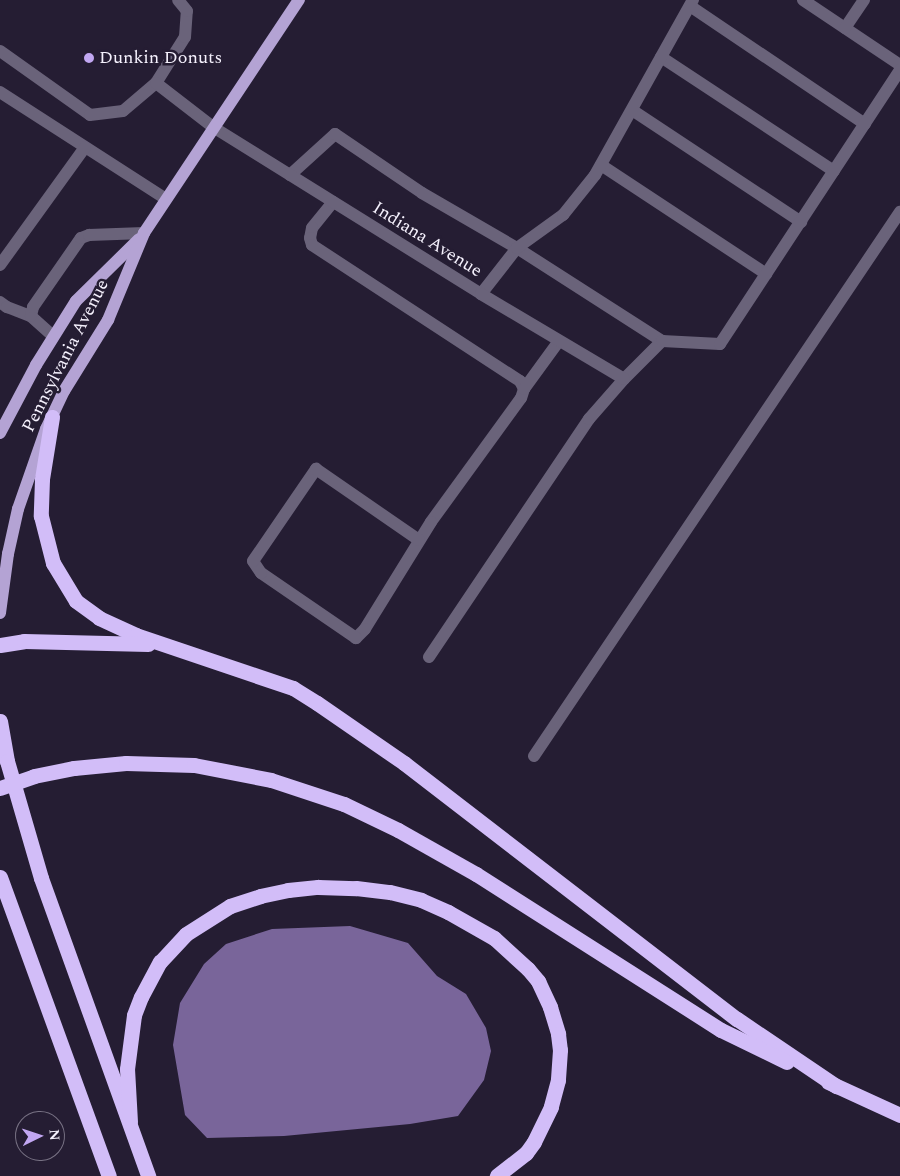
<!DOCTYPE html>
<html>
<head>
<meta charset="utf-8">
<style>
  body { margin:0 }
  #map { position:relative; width:900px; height:1176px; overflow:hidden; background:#251d33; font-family:Spectral,serif }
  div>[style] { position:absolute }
  .water>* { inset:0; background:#79659a }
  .lane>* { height:12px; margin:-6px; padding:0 6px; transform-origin:6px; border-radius:6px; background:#6a637a }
  .street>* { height:12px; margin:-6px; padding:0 6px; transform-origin:6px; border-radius:6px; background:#6a637a }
  .primary>* { height:12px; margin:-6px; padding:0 6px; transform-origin:6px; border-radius:6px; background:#b4a3d4 }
  .highway>* { height:15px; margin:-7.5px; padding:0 7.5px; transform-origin:7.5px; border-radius:7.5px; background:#d2bdf8 }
  .highway-bridge>* { height:15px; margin:-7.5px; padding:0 7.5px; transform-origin:7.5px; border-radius:7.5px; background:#d2bdf8 }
  .dots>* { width:14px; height:14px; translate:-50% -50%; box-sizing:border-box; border:2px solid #251d33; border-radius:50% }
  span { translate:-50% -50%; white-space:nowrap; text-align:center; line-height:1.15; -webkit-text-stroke:5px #251d33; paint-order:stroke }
  .poi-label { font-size:18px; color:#f5f1fd }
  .left { translate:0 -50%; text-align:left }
  .street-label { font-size:18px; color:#f5f1fd }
  .north { position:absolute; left:15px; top:1111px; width:50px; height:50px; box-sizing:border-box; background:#251d33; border:1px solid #787284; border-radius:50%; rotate:86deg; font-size:14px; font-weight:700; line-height:20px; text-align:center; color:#f5f1fd }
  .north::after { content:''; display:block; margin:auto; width:18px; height:22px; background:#c2a7f2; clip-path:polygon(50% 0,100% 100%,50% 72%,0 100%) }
</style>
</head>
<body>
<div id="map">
  <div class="water">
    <div style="clip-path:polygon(350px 926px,408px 943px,437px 976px,466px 994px,486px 1028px,491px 1051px,484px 1080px,458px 1116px,410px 1124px,284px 1136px,207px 1138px,185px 1115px,173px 1045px,180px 1003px,204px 964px,226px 944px,272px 929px)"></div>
  </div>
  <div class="lane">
    <div style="left:803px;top:0;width:117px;rotate:33.8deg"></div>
    <div style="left:690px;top:6px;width:211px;rotate:34deg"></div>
    <div style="left:845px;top:28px;width:34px;rotate:-56deg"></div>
    <div style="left:0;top:51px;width:110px;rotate:35.4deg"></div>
    <div style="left:90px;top:115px;width:33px;rotate:-7deg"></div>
    <div style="left:123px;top:111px;width:43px;rotate:-40.3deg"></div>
    <div style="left:156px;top:83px;width:54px;rotate:-57.8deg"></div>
    <div style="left:185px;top:37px;width:26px;rotate:-86deg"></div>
    <div style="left:187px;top:11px;width:14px;rotate:-129deg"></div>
    <div style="left:661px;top:57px;width:207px;rotate:33.4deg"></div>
    <div style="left:156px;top:83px;width:72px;rotate:37.7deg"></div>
    <div style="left:0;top:92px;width:197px;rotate:32.8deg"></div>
    <div style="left:632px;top:110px;width:203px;rotate:33.5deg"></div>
    <div style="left:601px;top:165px;width:198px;rotate:33.4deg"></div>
    <div style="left:290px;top:175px;width:61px;rotate:-42.3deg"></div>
    <div style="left:335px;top:134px;width:105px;rotate:34.1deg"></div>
    <div style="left:422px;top:193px;width:110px;rotate:30.1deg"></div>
    <div style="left:517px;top:248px;width:172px;rotate:32.7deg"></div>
    <div style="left:333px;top:202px;width:33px;rotate:129deg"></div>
    <div style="left:312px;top:228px;width:10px;rotate:101deg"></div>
    <div style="left:310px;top:238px;width:7px;rotate:74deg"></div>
    <div style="left:312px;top:245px;width:249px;rotate:33.2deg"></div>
    <div style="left:520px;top:381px;width:9px;rotate:63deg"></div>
    <div style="left:524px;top:389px;width:9px;rotate:108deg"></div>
    <div style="left:521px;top:398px;width:153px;rotate:126deg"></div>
    <div style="left:431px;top:522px;width:126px;rotate:121.7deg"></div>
    <div style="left:365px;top:629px;width:13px;rotate:135deg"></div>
    <div style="left:356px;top:638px;width:115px;rotate:-145.6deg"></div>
    <div style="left:261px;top:573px;width:14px;rotate:-124deg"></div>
    <div style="left:253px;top:561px;width:112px;rotate:-55.6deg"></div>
    <div style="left:316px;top:469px;width:125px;rotate:34.6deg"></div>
    <div style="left:0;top:265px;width:145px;rotate:-54.2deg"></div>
    <div style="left:481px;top:294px;width:58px;rotate:-52deg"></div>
    <div style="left:517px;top:248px;width:57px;rotate:-35.7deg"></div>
    <div style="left:563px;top:215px;width:51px;rotate:-51.3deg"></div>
    <div style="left:595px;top:175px;width:201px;rotate:-60.8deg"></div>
    <div style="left:0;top:302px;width:9px;rotate:36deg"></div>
    <div style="left:7px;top:307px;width:26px;rotate:21deg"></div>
    <div style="left:53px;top:336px;width:30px;rotate:-138deg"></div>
    <div style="left:31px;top:316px;width:9px;rotate:-77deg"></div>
    <div style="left:33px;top:307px;width:84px;rotate:-55.2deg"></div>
    <div style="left:81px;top:238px;width:9px;rotate:-21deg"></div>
    <div style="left:89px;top:235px;width:55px;rotate:-2.1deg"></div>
    <div style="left:524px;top:389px;width:59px;rotate:-53.9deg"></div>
    <div style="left:429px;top:657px;width:287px;rotate:-56.1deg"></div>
    <div style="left:589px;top:419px;width:53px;rotate:-48.8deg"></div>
    <div style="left:624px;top:379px;width:54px;rotate:-45deg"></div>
    <div style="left:662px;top:341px;width:58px;rotate:3deg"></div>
    <div style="left:720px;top:344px;width:328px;rotate:-56.7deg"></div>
    <div style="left:534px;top:756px;width:656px;rotate:-56.07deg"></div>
  </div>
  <div class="street">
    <div style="left:213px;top:127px;width:316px;rotate:31.9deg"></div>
    <div style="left:481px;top:294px;width:166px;rotate:30.7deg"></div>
  </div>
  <div class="primary">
    <div style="left:0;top:433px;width:77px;rotate:-62.1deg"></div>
    <div style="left:36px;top:365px;width:75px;rotate:-58deg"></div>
    <div style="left:76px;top:301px;width:88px;rotate:-44.5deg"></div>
    <div style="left:0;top:613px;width:60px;rotate:-82.3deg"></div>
    <div style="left:8px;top:554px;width:46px;rotate:-77.5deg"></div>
    <div style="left:18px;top:509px;width:85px;rotate:-70.7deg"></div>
    <div style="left:46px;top:429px;width:42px;rotate:-64.7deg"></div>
    <div style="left:64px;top:391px;width:84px;rotate:-58.2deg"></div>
    <div style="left:108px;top:320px;width:94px;rotate:-67.5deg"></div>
    <div style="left:144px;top:233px;width:280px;rotate:-56.4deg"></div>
  </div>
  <div class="highway">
    <div style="left:52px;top:417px;width:63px;rotate:99.2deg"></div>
    <div style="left:42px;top:479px;width:37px;rotate:92deg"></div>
    <div style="left:41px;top:516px;width:49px;rotate:75.7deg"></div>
    <div style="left:53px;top:563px;width:44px;rotate:58.8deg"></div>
    <div style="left:76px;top:601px;width:29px;rotate:36deg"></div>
    <div style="left:99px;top:618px;width:41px;rotate:24.7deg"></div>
    <div style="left:136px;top:635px;width:166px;rotate:18.7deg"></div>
    <div style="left:293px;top:688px;width:28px;rotate:32deg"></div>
    <div style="left:317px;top:703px;width:106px;rotate:34.6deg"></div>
    <div style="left:404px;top:763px;width:420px;rotate:37.6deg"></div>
    <div style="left:737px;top:1019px;width:120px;rotate:34.1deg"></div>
    <div style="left:0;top:645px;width:24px;rotate:-9deg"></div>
    <div style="left:24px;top:641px;width:124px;rotate:1.4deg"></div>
    <div style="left:0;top:721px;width:41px;rotate:80.1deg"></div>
    <div style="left:7px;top:761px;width:122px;rotate:73.8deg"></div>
    <div style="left:41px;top:878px;width:317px;rotate:70.2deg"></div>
    <div style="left:74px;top:768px;width:52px;rotate:-5.5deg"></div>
    <div style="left:126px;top:763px;width:68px;rotate:1.7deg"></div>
    <div style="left:194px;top:765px;width:78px;rotate:11deg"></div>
    <div style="left:271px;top:780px;width:77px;rotate:18.2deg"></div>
    <div style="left:344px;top:804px;width:60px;rotate:25.7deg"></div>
    <div style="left:398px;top:830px;width:90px;rotate:29.4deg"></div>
    <div style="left:476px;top:874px;width:290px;rotate:32.5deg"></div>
    <div style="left:721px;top:1030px;width:73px;rotate:25.9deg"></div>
    <div style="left:0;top:877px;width:318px;rotate:70deg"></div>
    <div style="left:828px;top:1082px;width:79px;rotate:24.6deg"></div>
    <div style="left:130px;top:1122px;width:53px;rotate:-93.2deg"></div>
    <div style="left:127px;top:1069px;width:54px;rotate:-82.6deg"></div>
    <div style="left:134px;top:1015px;width:19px;rotate:-69deg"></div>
    <div style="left:141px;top:997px;width:40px;rotate:-62deg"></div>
    <div style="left:160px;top:962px;width:38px;rotate:-47deg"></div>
    <div style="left:186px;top:934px;width:52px;rotate:-32.5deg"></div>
    <div style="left:230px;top:906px;width:32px;rotate:-18deg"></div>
    <div style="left:260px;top:896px;width:29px;rotate:-12deg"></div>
    <div style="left:288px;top:890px;width:30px;rotate:-6deg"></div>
    <div style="left:318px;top:887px;width:38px;rotate:2deg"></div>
    <div style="left:356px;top:888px;width:34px;rotate:7deg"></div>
    <div style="left:390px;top:892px;width:32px;rotate:14deg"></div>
    <div style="left:421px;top:900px;width:30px;rotate:24deg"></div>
    <div style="left:448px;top:912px;width:53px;rotate:29.5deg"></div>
    <div style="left:494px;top:938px;width:46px;rotate:42.4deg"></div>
    <div style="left:528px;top:969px;width:16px;rotate:50deg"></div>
    <div style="left:538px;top:981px;width:29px;rotate:65deg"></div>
    <div style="left:550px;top:1007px;width:28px;rotate:73deg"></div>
    <div style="left:558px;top:1034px;width:16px;rotate:83deg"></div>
    <div style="left:560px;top:1050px;width:30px;rotate:94deg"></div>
    <div style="left:558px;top:1080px;width:28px;rotate:105deg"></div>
    <div style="left:551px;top:1107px;width:39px;rotate:116deg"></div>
    <div style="left:534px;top:1142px;width:14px;rotate:126deg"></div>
    <div style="left:526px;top:1153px;width:37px;rotate:142deg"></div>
  </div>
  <div class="highway-bridge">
    <div style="left:0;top:788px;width:36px;rotate:-19deg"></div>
    <div style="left:34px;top:776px;width:41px;rotate:-11.3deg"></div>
  </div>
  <div class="dots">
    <div style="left:89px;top:58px;background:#c2a7f2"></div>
  </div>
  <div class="poi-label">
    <span class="left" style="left:99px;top:58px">Dunkin Donuts</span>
  </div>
  <div class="street-label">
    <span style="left:427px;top:240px;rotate:32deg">Indiana Avenue</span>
    <span style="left:66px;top:356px;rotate:-63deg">Pennsylvania Avenue</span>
  </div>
  <div class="north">N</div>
</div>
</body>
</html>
